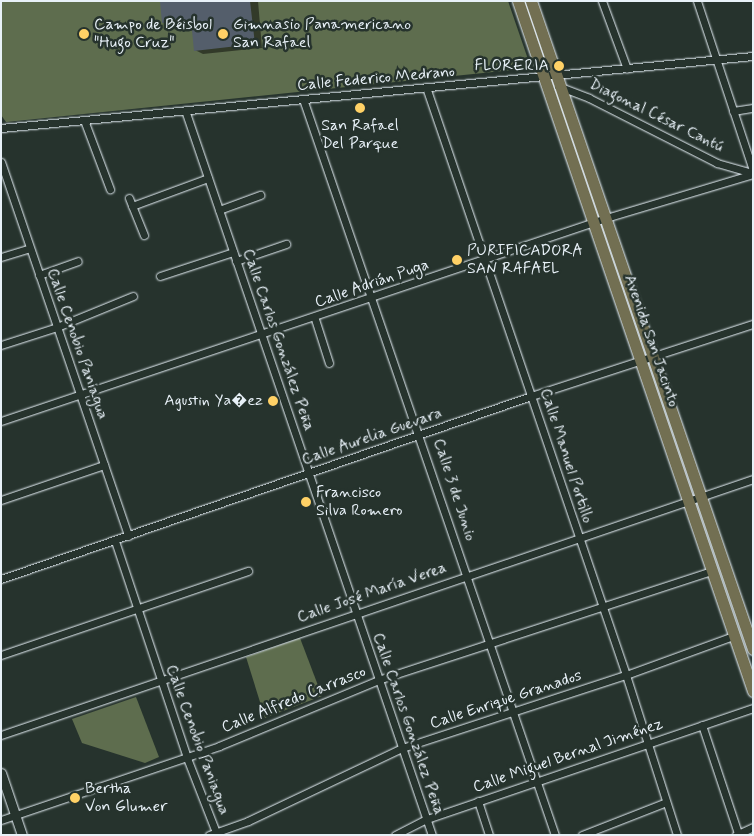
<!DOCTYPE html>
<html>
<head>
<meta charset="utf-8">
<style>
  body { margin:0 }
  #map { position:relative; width:754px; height:836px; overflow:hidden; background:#26332d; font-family:Mynerve,sans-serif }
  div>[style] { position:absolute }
  .green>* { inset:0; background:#5e6d4e }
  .shadow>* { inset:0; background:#0007 }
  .building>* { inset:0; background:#545e6b }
  .roads { filter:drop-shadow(0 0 1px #e8f1f8) drop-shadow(0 0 1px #e8f1f8) }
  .minor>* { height:7px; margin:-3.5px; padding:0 3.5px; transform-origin:3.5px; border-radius:3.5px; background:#26332d }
  .tertiary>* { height:9px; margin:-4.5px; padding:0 4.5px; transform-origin:4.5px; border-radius:4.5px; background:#26332d }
  .primary>* { height:11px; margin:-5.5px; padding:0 5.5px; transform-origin:5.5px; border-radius:5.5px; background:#726f52 }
  .dots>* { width:14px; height:14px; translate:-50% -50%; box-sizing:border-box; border:2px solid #26332d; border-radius:50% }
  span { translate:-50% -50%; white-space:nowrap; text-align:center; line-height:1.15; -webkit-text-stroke:5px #26332d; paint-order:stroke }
  .poi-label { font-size:16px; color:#e8f1f8 }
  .left { translate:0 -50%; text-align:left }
  .right { translate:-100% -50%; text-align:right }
  .street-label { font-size:16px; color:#e8f1f8 }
  .frame { position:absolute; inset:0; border:2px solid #e8f1f8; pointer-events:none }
</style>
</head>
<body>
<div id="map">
  <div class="green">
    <div style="clip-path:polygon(1px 1px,508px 1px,531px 68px,6px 122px,1px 115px)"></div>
    <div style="clip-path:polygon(300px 638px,322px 696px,265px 718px,246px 657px)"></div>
    <div style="clip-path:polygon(136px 697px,159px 757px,145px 763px,82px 743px,72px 719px)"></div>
  </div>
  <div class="shadow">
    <div style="clip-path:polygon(161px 1px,258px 1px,262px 48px,203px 54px,195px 50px,192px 25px,171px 27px,163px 22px)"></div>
  </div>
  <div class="building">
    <div style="clip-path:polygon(160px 1px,250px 1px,255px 44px,194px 51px,191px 20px,162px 23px)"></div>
  </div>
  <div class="roads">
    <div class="minor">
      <div style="left:602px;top:1px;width:72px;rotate:69.8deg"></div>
      <div style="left:697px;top:1px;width:178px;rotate:71.7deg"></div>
      <div style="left:558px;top:86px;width:33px;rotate:21deg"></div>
      <div style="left:589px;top:98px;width:144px;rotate:26.9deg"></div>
      <div style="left:717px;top:163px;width:37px;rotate:16deg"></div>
      <div style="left:426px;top:87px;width:621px;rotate:71.21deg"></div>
      <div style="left:626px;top:675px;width:168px;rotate:72.3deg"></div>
      <div style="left:303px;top:99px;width:778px;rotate:71.1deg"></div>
      <div style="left:185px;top:110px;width:766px;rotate:71.19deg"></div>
      <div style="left:733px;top:111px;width:20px;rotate:-9deg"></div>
      <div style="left:84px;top:120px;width:74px;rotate:69.4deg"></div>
      <div style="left:1px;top:128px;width:755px;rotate:-5.47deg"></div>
      <div style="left:1px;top:162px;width:395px;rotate:71.2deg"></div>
      <div style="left:129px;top:198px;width:40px;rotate:68deg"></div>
      <div style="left:132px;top:206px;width:81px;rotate:-20.2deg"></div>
      <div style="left:219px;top:210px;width:44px;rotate:-20.1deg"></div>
      <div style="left:1px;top:257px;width:30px;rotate:-17deg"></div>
      <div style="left:236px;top:261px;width:53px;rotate:-18.8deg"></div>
      <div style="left:39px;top:275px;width:41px;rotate:-19.7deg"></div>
      <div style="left:160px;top:276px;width:77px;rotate:-18.2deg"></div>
      <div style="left:315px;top:319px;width:46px;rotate:72.3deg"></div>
      <div style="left:1px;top:345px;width:59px;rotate:-17.8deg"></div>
      <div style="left:57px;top:327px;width:82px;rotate:-22.2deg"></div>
      <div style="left:1px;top:421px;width:638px;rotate:-18.55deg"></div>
      <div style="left:606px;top:218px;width:153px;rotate:-16.7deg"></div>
      <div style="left:1px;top:500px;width:109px;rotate:-18.8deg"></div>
      <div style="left:115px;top:541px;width:229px;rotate:71.6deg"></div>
      <div style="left:187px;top:758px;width:83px;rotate:68.7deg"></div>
      <div style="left:1px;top:579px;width:561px;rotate:-19.05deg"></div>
      <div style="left:531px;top:396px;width:233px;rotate:-18deg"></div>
      <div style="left:1px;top:655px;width:261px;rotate:-18.8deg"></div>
      <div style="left:702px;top:725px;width:114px;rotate:71.6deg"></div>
      <div style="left:1px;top:735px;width:794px;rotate:-18.8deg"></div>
      <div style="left:478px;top:801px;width:36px;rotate:72deg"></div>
      <div style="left:1px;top:820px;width:230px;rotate:-18.7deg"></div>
      <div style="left:219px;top:746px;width:172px;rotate:-22.5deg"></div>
      <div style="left:378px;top:680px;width:350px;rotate:-18.1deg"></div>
      <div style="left:209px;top:835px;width:41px;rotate:-19.7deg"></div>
      <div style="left:248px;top:821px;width:170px;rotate:-25.4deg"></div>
      <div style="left:402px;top:748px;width:236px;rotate:-18.1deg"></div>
      <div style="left:626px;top:675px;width:114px;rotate:-20deg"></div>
      <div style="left:395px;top:835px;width:36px;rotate:-27deg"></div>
      <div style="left:427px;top:819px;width:344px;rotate:-18.8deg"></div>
      <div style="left:582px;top:835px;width:90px;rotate:-21.4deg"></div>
      <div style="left:736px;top:835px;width:19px;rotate:-25deg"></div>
    </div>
    <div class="tertiary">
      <div style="left:1px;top:773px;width:65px;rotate:71.3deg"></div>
    </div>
    <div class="primary">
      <div style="left:518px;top:1px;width:729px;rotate:71.19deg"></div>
      <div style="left:531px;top:1px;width:685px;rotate:71.09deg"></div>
    </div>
  </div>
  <div class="dots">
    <div style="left:84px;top:34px;background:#ffd166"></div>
    <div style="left:223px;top:34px;background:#ffd166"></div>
    <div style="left:559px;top:66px;background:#ffd166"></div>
    <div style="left:360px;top:108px;background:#ffd166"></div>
    <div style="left:457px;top:260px;background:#ffd166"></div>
    <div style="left:273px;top:401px;background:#ffd166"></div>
    <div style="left:306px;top:502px;background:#ffd166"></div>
    <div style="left:75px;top:798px;background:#ffd166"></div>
  </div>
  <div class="poi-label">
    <span class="left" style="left:94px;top:34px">Campo de Béisbol<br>"Hugo Cruz"</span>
    <span class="left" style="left:233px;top:34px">Gimnasio Panamericano<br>San Rafael</span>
    <span class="right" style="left:549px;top:66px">FLORERIA</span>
    <span style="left:360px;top:135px">San Rafael<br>Del Parque</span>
    <span class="left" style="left:467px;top:260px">PURIFICADORA<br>SAN RAFAEL</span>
    <span class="right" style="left:263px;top:401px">Agustin Ya�ez</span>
    <span class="left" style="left:316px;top:502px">Francisco<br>Silva Romero</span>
    <span class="left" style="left:85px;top:798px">Bertha<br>Von Glumer</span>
  </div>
  <div class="street-label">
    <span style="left:376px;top:79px;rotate:-5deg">Calle Federico Medrano</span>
    <span style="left:656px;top:116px;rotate:26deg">Diagonal César Cantú</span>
    <span style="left:372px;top:284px;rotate:-19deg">Calle Adrián Puga</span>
    <span style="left:278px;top:340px;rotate:71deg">Calle Carlos González Peña</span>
    <span style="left:651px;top:341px;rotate:71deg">Avenida San Jacinto</span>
    <span style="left:77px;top:344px;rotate:71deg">Calle Cenobio Paniagua</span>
    <span style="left:372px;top:437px;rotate:-19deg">Calle Aurelia Guevara</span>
    <span style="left:566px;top:456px;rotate:72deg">Calle Manuel Portillo</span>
    <span style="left:454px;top:490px;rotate:72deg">Calle 3 de Junio</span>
    <span style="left:372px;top:593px;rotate:-19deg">Calle José María Verea</span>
    <span style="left:294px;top:700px;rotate:-22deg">Calle Alfredo Carrasco</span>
    <span style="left:506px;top:700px;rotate:-18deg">Calle Enrique Granados</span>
    <span style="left:408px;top:724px;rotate:71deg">Calle Carlos González Peña</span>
    <span style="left:197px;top:740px;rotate:70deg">Calle Cenobio Paniagua</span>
    <span style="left:568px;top:756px;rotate:-19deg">Calle Miguel Bernal Jiménez</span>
  </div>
  <div class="frame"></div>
</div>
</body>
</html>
